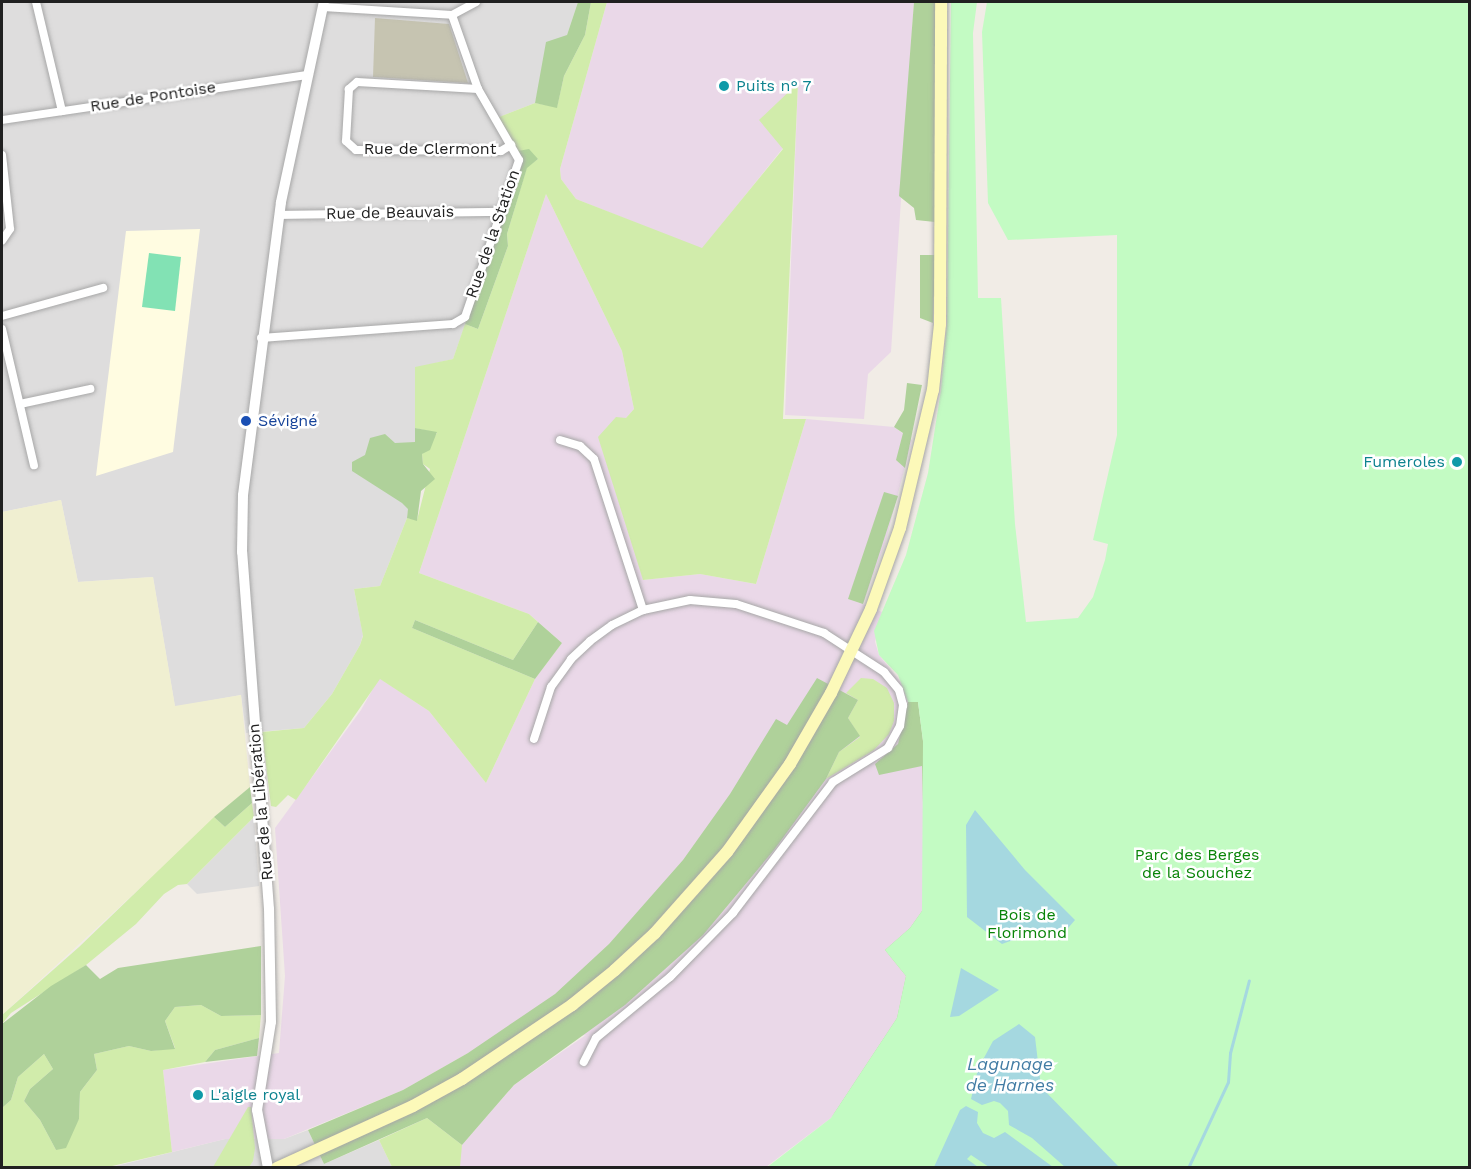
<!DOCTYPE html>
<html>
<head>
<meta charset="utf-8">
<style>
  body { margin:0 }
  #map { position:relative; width:1471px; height:1169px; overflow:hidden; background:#f1ece6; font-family:"Work Sans",sans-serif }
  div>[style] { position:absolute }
  .residential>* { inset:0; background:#dedddd }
  .industrial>* { inset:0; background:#ead8e8 }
  .education>* { inset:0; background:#fffce1 }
  .construction>* { inset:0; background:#c6c4b1 }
  .farmland>* { inset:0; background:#f0efd1 }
  .grass>* { inset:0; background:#d1ecab }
  .forest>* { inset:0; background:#afd19a }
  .park>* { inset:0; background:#c3fbc3 }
  .pitch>* { inset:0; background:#82e2b4 }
  .water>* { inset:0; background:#a5d8e0 }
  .stream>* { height:3px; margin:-1.5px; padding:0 1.5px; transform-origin:1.5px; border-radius:1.5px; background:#a5d8e0 }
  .roads { filter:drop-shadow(0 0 2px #a7a7a7) drop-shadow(0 0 2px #a7a7a7) }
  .minor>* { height:8px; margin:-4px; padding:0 4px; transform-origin:4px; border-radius:4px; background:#fff }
  .tertiary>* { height:10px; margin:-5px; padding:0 5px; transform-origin:5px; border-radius:5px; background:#fff }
  .secondary>* { height:12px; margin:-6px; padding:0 6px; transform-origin:6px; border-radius:6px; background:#fcf9b9 }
  .dots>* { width:16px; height:16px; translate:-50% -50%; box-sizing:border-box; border:3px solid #fff; border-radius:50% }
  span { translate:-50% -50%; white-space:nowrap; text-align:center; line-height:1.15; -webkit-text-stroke:5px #fff; paint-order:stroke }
  .culture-label { font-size:16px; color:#0d838f }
  .left { translate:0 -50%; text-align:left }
  .right { translate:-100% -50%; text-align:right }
  .street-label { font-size:16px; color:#202020 }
  .transit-label { font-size:16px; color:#164399 }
  .park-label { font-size:16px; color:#098408 }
  .water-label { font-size:18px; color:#427ca4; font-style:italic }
  .frame { position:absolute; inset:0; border:3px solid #202020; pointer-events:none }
</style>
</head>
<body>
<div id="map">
  <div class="residential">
    <div style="clip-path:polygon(2px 2px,578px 2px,567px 35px,542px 74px,535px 103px,499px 117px,523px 162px,453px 359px,415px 368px,416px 462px,407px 518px,380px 586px,354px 589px,363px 635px,360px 645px,332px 694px,304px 728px,246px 733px,241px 695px,175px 707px,153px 577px,78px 582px,61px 500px,2px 512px)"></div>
    <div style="clip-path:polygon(254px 817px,259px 886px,197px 894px,187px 884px)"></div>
    <div style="clip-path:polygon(308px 1130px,324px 1164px,379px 1140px,392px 1167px,108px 1168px,225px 1139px,284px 1139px)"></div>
  </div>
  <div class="industrial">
    <div style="clip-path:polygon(607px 2px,914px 2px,891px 352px,868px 374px,864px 419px,785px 415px,798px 83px,783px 148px,702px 249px,576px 199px,561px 179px,560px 169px)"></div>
    <div style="clip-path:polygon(546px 194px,622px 351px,634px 409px,626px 418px,643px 580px,700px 574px,756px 584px,806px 419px,894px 427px,912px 440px,885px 544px,863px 604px,882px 612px,875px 642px,879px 655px,904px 686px,922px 766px,925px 879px,922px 911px,910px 928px,885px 950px,906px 976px,897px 1018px,831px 1118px,766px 1167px,443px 1167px,514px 1085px,586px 1035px,468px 1053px,403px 1090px,284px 1139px,225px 1139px,172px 1152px,163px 1070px,279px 1053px,285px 976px,275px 828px,361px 710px,379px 678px,429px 711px,486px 783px,535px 679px,562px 643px,529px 614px,419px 573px)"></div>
  </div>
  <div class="education">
    <div style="clip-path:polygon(200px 229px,173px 452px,96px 476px,126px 231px)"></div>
  </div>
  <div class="construction">
    <div style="clip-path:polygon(375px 18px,449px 24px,468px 83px,373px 77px)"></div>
  </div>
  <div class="farmland">
    <div style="clip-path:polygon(61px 500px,78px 582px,153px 577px,175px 706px,241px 695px,250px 787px,2px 1015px,2px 512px)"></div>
  </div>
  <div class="grass">
    <div style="clip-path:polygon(591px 2px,607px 2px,560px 169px,561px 179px,576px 199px,702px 248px,783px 149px,759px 120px,798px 83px,783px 419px,806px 419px,756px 584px,700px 574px,643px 580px,598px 437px,616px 417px,626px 418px,634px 409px,622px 351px,546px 194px,419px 573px,529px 614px,538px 622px,513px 660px,415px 620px,412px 628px,535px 679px,486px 783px,429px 711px,380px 679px,296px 800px,288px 795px,276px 807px,271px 806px,262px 732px,304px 728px,332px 694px,360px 645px,363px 636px,354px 589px,380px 586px,407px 518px,417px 520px,430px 469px,423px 464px,422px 454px,437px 433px,415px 428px,415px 367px,453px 359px,465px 324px,478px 329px,508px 246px,507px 234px,527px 167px,538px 159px,518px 151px,499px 117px,535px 103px,557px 107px,564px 76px,585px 35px)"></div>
    <div style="clip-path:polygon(861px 678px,873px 679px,887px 688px,894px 703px,894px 721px,889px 734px,874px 750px,826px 779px,839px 752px,860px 737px,848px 718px,858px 700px,846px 693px)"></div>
    <div style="clip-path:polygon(252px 803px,254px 817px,187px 884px,178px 885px,164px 894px,136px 924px,86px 965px,11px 1013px,2px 1024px,2px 1015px,79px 947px,214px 817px,225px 827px)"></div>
    <div style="clip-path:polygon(201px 1005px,221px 1016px,261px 1015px,259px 1038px,215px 1050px,205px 1062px,163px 1070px,172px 1152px,108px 1167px,2px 1167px,2px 1108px,11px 1100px,18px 1077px,44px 1054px,53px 1069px,30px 1089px,24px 1101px,40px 1120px,56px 1150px,79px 1119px,80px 1092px,97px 1070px,94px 1054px,129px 1046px,151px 1051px,175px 1048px,165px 1021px,175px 1007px)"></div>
    <div style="clip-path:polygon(248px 1107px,251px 1107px,255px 1148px,253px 1161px,249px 1167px,213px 1167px)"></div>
    <div style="clip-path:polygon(427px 1118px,462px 1145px,460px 1167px,392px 1167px,379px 1140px)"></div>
  </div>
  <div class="forest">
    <div style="clip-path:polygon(578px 2px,591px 2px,585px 35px,564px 76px,557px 108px,535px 103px,546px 42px,567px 35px)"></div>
    <div style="clip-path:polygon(914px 2px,935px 2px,935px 222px,916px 220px,914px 208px,899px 196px)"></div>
    <div style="clip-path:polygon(529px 149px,538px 159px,527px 168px,507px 234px,508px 246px,478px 329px,465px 324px,523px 162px,518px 151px)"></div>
    <div style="clip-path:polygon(920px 255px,935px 255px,933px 323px,920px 318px)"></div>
    <div style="clip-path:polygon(907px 383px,922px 385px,905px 468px,896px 460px,903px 433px,894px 427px,904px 410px)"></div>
    <div style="clip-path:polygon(415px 428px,437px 432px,430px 450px,422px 454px,423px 464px,435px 479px,421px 491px,417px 521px,407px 518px,408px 509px,402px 503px,352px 471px,352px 462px,365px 455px,370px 438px,385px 434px,395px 443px,415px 442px)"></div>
    <div style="clip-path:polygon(884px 492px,898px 496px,863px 604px,848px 599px)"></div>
    <div style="clip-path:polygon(415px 620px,513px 660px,538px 622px,562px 643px,535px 679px,412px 628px)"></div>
    <div style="clip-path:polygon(817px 678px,858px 700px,848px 718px,860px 736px,839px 752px,826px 779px,774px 850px,703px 935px,625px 1005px,514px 1085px,462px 1145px,427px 1118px,324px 1164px,308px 1130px,403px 1090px,468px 1053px,555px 994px,609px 944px,683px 860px,730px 794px,776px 719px,787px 725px)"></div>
    <div style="clip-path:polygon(908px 702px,918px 702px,923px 741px,939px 749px,924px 994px,831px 1118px,897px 1018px,906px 976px,885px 950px,910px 928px,922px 911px,925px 879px,922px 766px,879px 775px,875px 764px,898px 744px)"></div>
    <div style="clip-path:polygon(250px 787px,252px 803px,225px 827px,214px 817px)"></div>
    <div style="clip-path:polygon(261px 946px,261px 1015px,221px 1016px,201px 1005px,175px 1007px,165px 1021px,175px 1049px,151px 1051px,129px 1046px,94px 1054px,97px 1070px,80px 1092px,79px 1119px,66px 1148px,56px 1150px,40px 1120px,24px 1101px,30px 1089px,53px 1069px,44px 1054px,18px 1077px,11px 1100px,2px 1108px,2px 1024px,51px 986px,86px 965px,100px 979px,118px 968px)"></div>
    <div style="clip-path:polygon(259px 1038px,257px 1056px,205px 1062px,215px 1050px)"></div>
  </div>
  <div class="park">
    <div style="clip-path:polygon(951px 2px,977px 2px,973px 33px,978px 298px,1001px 298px,1015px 524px,1026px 622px,1078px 618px,1093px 597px,1105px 560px,1108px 544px,1093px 540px,1117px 435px,1117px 235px,1008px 240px,988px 203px,982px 32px,987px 2px,1469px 2px,1469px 1167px,766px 1168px,831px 1118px,897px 1018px,906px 976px,885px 950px,910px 928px,922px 911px,923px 741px,918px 702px,908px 702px,898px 675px,879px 655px,874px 631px,906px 555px,928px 473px,941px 390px,947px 323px)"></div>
  </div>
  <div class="pitch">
    <div style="clip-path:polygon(149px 253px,181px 257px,175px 311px,142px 307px)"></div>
  </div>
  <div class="water">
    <div style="clip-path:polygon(975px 810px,1025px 870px,1075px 920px,1062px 935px,1047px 928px,1002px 944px,967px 917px,966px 825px)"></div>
    <div style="clip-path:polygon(961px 968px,999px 990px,959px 1016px,950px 1017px)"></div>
    <div style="clip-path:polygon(1019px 1024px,1035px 1037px,1041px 1087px,1119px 1167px,1065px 1167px,1032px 1138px,1009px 1125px,1008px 1111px,1000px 1103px,994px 1101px,982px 1105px,971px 1099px,978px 1069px,993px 1041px)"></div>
    <div style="clip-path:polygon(966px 1106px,978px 1112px,977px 1123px,983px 1133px,994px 1138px,1005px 1132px,1053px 1167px,989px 1167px,971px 1155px,967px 1159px,978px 1167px,934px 1167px,960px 1110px)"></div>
  </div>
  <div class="stream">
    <div style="left:1188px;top:1168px;width:95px;rotate:-65.1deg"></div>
    <div style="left:1228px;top:1082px;width:29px;rotate:-86deg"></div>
    <div style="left:1230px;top:1053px;width:75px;rotate:-75.4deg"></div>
  </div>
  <div class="roads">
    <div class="minor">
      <div style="left:36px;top:2px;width:112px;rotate:76.6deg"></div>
      <div style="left:323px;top:7px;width:129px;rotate:3.5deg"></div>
      <div style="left:452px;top:15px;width:27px;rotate:-28deg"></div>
      <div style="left:478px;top:89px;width:121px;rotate:-176.7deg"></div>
      <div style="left:357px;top:82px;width:11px;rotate:139deg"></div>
      <div style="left:349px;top:89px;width:52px;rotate:93.3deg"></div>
      <div style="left:346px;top:141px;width:13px;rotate:42deg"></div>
      <div style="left:356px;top:150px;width:145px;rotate:0.4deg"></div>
      <div style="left:501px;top:151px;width:12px;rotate:-31deg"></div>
      <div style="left:2px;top:120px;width:306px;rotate:-8.4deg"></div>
      <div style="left:2px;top:155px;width:74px;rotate:83.8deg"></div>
      <div style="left:10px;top:229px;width:14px;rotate:124deg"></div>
      <div style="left:279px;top:215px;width:222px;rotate:-0.8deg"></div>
      <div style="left:2px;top:316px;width:105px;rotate:-15.5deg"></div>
      <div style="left:2px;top:329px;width:140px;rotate:76.8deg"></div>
      <div style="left:261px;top:338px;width:193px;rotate:-4.2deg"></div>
      <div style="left:453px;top:324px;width:14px;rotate:-30deg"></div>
      <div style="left:465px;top:317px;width:166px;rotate:-71deg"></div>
      <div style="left:519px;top:160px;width:82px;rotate:-120deg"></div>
      <div style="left:478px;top:89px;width:78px;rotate:-109.4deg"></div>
      <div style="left:20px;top:404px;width:72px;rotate:-12.1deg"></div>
      <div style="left:560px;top:440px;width:21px;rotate:17deg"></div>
      <div style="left:580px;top:446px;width:19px;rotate:43deg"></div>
      <div style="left:594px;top:459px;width:159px;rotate:72deg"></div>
      <div style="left:534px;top:739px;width:55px;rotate:-71.9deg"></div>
      <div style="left:551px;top:687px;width:34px;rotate:-54deg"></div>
      <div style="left:571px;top:659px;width:26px;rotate:-43deg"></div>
      <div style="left:590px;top:641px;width:27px;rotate:-36deg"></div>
      <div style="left:612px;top:625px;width:34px;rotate:-26deg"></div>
      <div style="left:643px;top:610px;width:48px;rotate:-12deg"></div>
      <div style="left:690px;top:600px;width:46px;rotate:5deg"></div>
      <div style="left:736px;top:604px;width:93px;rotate:18.2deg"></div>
      <div style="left:824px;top:633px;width:72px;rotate:33deg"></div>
      <div style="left:884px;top:672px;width:23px;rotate:50deg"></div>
      <div style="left:899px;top:690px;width:16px;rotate:75deg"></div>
      <div style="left:903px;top:705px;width:21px;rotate:98deg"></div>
      <div style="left:900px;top:726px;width:25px;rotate:119deg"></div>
      <div style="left:888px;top:748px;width:65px;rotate:148.3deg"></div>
      <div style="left:833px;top:782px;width:165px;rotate:127.4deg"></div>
      <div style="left:733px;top:913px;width:90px;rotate:134.5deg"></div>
      <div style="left:670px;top:977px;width:96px;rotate:140.5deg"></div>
      <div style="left:596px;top:1038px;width:27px;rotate:117deg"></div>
    </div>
    <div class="tertiary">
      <div style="left:268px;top:1168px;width:59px;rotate:-100.7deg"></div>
      <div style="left:257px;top:1110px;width:89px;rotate:-81deg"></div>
      <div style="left:271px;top:1022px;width:113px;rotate:-91deg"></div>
      <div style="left:269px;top:909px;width:358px;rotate:-94.3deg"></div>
      <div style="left:242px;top:552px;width:57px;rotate:-89deg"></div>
      <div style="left:243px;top:495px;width:295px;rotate:-82.6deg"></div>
      <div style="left:281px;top:202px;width:205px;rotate:-77.9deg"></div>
    </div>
    <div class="secondary">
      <div style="left:277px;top:1168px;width:149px;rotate:-24.5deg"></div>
      <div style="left:413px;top:1106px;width:56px;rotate:-28.9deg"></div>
      <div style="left:462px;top:1079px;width:133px;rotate:-33.9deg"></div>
      <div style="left:572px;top:1005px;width:55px;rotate:-39.1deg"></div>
      <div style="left:615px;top:970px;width:54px;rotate:-42.8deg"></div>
      <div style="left:655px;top:933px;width:108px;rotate:-48.4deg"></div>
      <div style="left:727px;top:852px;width:108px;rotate:-54.4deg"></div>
      <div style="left:790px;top:764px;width:82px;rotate:-60deg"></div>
      <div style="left:831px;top:693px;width:93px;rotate:-64.5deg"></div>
      <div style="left:871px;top:609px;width:86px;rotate:-70.3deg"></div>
      <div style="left:900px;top:528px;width:142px;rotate:-76.6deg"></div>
      <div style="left:933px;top:390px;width:66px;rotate:-83.9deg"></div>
      <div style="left:940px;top:324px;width:322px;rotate:-89.8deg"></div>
    </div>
  </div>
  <div class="dots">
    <div style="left:724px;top:86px;background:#0f9aa8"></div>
    <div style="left:246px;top:421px;background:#1a4fb4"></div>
    <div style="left:1457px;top:462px;background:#0f9aa8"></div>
    <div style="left:198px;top:1095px;background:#0f9aa8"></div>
  </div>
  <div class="culture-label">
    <span class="left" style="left:736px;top:86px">Puits n° 7</span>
    <span class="right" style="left:1445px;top:462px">Fumeroles</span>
    <span class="left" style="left:210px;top:1095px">L'aigle royal</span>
  </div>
  <div class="street-label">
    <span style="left:153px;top:97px;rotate:-9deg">Rue de Pontoise</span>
    <span style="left:430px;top:149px">Rue de Clermont</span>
    <span style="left:390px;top:213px;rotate:-1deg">Rue de Beauvais</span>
    <span style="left:493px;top:234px;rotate:-71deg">Rue de la Station</span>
    <span style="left:261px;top:802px;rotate:-95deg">Rue de la Libération</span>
  </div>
  <div class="transit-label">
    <span class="left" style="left:258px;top:421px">Sévigné</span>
  </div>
  <div class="park-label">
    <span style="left:1197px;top:864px">Parc des Berges<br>de la Souchez</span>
    <span style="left:1027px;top:924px">Bois de<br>Florimond</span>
  </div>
  <div class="water-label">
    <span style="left:1010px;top:1075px">Lagunage<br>de Harnes</span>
  </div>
  <div class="frame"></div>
</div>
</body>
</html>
